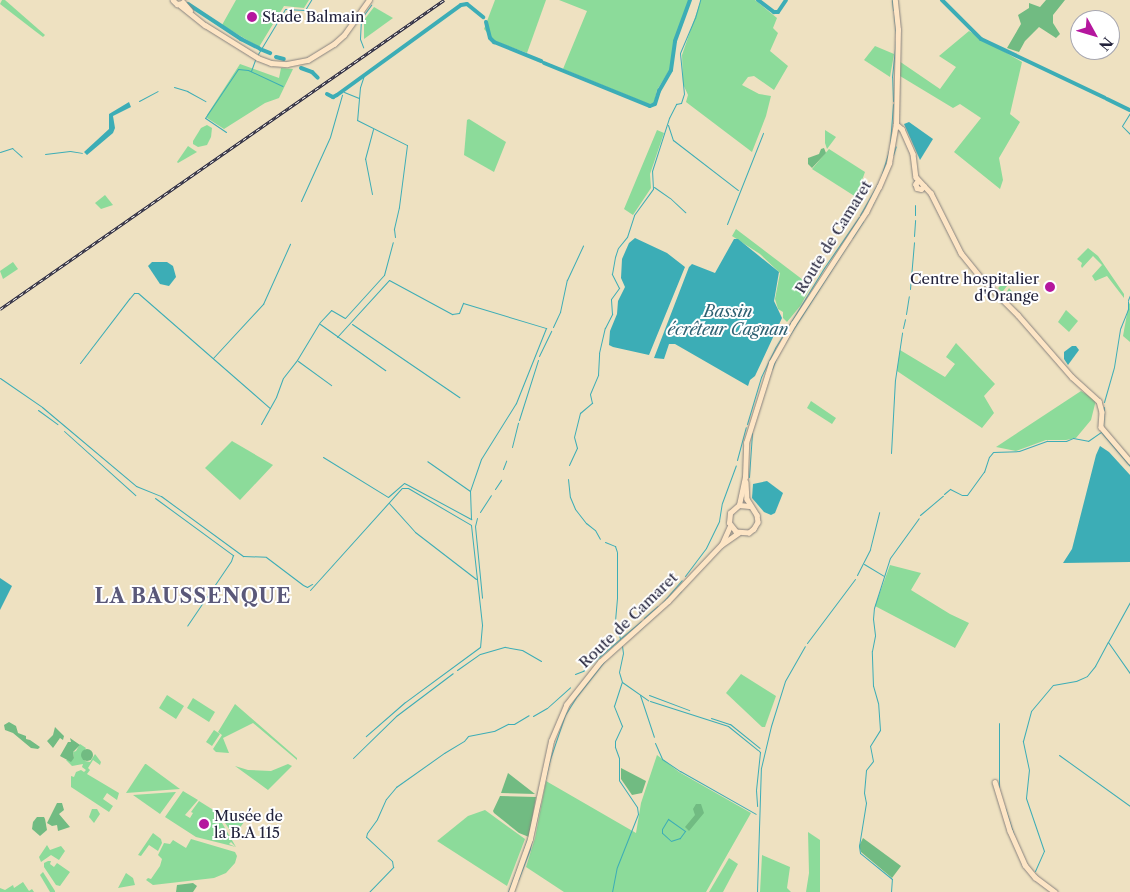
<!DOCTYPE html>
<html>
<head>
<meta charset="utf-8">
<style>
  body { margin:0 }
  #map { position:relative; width:1130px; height:892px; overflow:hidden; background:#eee1c1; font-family:"Libre Caslon Text",serif }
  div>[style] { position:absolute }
  .green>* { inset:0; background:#8cdb9a }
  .forest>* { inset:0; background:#71bb82 }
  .round { border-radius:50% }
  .water>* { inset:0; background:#3cadb6 }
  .stream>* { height:1px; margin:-0.5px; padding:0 0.5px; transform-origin:0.5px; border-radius:0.5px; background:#3cadb6 }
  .canal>* { height:4px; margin:-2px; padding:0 2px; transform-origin:2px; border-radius:2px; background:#3cadb6 }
  .roads { filter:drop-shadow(0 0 1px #88827e) drop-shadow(0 0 1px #88827e) }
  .secondary>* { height:4.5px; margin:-2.25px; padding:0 2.25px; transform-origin:2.25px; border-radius:2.25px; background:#fde5c5 }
  .rail>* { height:3px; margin-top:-1.5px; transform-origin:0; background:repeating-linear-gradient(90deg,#fff 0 4px,#22223b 0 8px); box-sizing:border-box; border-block:1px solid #22223b }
  .dots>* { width:14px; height:14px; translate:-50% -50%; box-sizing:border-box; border:2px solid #fff; border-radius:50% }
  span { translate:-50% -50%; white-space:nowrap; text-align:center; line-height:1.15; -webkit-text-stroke:4px #fff; paint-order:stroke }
  .poi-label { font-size:15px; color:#22223b }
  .left { translate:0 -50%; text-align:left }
  .right { translate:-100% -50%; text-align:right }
  .street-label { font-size:15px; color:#22223b }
  .water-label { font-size:16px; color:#2e6172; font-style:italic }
  .district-label { font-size:20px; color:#5a5879; font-weight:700; letter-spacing:1px }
  .north { position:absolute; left:1070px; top:10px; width:50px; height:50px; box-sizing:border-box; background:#fff; border:1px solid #a7a7b1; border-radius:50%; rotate:129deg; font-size:14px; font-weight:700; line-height:20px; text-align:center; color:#22223b }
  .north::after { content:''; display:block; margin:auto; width:18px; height:22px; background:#b5179e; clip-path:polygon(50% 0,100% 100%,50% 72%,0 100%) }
</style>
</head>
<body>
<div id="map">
  <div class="green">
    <div style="clip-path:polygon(2px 0,5px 0,45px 35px,43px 37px,35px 31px,0 4px)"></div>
    <div style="clip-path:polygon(236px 0,309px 0,304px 8px,284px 6px,259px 47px,222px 25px)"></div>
    <div style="clip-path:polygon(495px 0,546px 0,527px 53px,495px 41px,484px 29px)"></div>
    <div style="clip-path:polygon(559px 0,689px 0,674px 42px,670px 69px,657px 90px,654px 103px,649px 104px,563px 69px,587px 11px)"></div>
    <div style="clip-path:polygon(701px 0,755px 0,777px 18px,773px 28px,778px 33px,770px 51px,788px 66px,774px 90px,754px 76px,748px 77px,742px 85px,759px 94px,771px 96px,766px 116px,752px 152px,686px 102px,688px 95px,683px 84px,682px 55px)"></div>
    <div style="clip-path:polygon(374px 7px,393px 18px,364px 39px,364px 20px)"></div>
    <div style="clip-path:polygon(969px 31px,1022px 62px,1010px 114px,1020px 122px,999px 158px,1003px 180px,1000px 189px,954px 152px,981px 118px,960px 104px,953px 108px,900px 76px,899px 61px,940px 89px,956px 67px,939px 56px)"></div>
    <div style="clip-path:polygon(875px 46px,894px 54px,890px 77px,864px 60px)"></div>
    <div style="clip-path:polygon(240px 64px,279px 78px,281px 68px,293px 69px,279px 98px,265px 103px,224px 129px,207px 118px,207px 115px)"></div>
    <div style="clip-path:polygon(469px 119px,506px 142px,494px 172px,464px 155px,467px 120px)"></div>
    <div style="clip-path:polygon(207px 125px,212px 128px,211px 137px,207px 145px,198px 147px,193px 144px,193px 141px,201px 128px)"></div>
    <div style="clip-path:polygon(657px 130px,664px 133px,650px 174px,651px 188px,633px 215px,624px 209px)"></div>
    <div style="clip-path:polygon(825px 130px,836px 137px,827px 149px,825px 143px)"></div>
    <div style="clip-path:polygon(188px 146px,197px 152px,178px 163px,177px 162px)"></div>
    <div style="clip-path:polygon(829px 149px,865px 172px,856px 197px,812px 169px)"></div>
    <div style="clip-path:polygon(105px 195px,113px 205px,101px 209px,95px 203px)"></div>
    <div style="clip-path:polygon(736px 229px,811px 286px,801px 305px,787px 322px,783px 318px,783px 312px,778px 309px,775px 299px,780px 273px,760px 254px,732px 236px)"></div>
    <div style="clip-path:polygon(1088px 248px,1098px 256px,1124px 294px,1124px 298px,1107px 276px,1095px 281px,1092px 276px,1102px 265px,1093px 256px,1082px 268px,1081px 266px,1082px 263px,1077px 259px)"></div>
    <div style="clip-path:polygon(13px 262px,18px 269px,3px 279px,0 271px)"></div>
    <div style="clip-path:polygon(1003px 283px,1007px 286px,1003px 291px,1006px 293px,1009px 288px,1015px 295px,1008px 299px,998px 288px)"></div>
    <div style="clip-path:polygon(1129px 303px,1130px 304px,1130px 342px,1123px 336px)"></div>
    <div style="clip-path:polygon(1066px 310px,1078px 321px,1069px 332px,1058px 322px)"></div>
    <div style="clip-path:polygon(956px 343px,995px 384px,984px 396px,994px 413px,982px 428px,897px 371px,900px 350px,945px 377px,955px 364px,946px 357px)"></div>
    <div style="clip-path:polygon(1081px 391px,1096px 400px,1091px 420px,1076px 438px,1066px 440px,1046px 440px,1016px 451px,996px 447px)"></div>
    <div style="clip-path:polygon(811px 401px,836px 418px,832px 424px,807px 408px)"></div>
    <div style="clip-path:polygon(232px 441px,273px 465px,240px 500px,205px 468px)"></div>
    <div style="clip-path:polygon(890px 565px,921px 573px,911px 590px,950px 614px,969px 623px,955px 648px,875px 606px)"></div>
    <div style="clip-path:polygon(741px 674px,776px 696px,765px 727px,762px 727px,726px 693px)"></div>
    <div style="clip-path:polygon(167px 695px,184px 706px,176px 719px,159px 708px)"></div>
    <div style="clip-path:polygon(193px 698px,215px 712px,209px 722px,187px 708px)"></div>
    <div style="clip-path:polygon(235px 704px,297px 758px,297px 760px,253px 723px,223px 738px,229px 753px,216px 752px,213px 749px,222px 735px,218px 732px)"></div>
    <div style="clip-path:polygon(214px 730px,220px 734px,212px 746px,206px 742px)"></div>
    <div style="clip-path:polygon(80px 744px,86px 748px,82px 754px,85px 761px,90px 762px,95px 754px,101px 762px,100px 765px,93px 760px,88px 768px,90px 770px,87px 774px,119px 793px,117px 800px,107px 793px,103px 799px,113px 806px,109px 812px,71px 787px,71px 776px,74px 777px,76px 772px,81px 770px,84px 772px,86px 770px,82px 767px,83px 764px,72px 766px,66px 760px,74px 758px,73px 752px,76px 751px)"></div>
    <div style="clip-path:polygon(657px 755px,679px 772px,751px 813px,706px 892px,564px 892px,526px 867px,535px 838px,546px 781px,636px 833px,641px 803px)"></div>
    <div style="clip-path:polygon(145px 764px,146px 764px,180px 789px,126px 793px)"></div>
    <div style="clip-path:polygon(288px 764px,292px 766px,268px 790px,235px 766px,248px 770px,271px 771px)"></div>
    <div style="clip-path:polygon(183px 791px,198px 800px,185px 815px,190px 818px,193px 813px,191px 812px,199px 801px,215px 811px,236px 847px,231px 842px,229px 844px,236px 847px,196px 837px,165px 817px)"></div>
    <div style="clip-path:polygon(176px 792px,160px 814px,133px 795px,175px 792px)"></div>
    <div style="clip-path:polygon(92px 809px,97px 809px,100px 814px,94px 823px,89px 817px)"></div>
    <div style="clip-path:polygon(485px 810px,525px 839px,507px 886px,437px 841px,468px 816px)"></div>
    <div style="clip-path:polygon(221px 817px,222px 817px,244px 822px,234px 836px)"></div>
    <div style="clip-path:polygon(808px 832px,820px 840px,820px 892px,806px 892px,809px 873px)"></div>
    <div style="clip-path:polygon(153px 833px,161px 839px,162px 843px,158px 851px,149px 845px,141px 856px,138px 855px)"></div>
    <div style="clip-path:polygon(191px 839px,235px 852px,237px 856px,235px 863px,226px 873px,214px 878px,153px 885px,146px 880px,148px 878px,151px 879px,160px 866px,162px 859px,158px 855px,164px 843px,170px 844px,173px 840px,186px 848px)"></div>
    <div style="clip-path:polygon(47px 845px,50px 850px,61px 846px,65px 851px,59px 860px,51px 855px,41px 862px,39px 857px)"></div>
    <div style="clip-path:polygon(762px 855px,790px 867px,787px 888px,791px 892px,760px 892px)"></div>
    <div style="clip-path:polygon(729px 858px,738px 864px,723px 892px,709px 892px)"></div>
    <div style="clip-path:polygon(48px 861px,51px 861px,50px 864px,54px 867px,57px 863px,70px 872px,60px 886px,56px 885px,44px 867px,44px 863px)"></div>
    <div style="clip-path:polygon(43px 872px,55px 891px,55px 892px,50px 892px,40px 875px)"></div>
    <div style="clip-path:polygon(126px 873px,133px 878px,135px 885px,118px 888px)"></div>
    <div style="clip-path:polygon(23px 882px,29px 891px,32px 889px,34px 892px,0 892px,0 888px,5px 890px,13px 885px,14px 888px)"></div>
  </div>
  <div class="forest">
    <div style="clip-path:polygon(1046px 0,1065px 0,1053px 15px,1053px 23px,1060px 34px,1056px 38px,1039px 27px,1025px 41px,1019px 52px,1007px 48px,1021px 24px,1018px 15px,1029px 8px,1029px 3px,1040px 7px)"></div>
    <div style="clip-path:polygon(824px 148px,826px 153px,812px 168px,808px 164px,808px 158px,819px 154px,821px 149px)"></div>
    <div style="clip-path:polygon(9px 722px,16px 726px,18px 733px,26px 736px,26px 739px,30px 740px,40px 747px,38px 749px,31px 748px,13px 733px,5px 730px,4px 725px)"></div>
    <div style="clip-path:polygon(55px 727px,64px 736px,63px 740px,60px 738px,53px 748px,47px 741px,53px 735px)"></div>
    <div style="clip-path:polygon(70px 738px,80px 745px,73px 752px,74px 758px,71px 762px,60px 756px,68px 742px,71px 742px)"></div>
    <div class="round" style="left:81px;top:749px;width:12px;height:12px"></div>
    <div style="clip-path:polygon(621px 768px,646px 781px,642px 793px,632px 795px,621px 779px)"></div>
    <div style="clip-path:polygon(508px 773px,535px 794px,501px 793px)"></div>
    <div style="clip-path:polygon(500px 796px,536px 797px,529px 837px,519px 833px,494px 813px,493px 811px)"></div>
    <div style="clip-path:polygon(57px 803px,62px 803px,64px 810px,59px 814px,70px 827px,58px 831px,57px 825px,52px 826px,47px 823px)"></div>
    <div style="clip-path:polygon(696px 804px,701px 804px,704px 813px,689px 831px,685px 827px,695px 815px,693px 809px)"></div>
    <div style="clip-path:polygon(37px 817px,44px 817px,45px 819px,47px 830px,40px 836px,32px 829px,33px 822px)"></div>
    <div style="clip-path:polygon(863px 838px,901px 866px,892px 878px,861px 852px,859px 846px)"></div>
    <div style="clip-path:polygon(193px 883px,197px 886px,193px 892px,176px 892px,177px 885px)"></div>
  </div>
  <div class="water">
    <div style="clip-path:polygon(129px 102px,131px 107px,113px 116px,115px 128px,113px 133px,87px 155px,84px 152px,109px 129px,109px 114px)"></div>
    <div style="clip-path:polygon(909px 122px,933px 139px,920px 160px,904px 124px)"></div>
    <div style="clip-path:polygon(635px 238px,667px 253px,685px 267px,649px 355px,613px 347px,609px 345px,610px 331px,617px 314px,618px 301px,625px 287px,621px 278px,622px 259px,629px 243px)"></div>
    <div style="clip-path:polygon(734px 239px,738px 239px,779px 272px,774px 301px,782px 318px,755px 376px,750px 380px,748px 386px,675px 344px,669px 344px,664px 359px,654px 358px,689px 267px,692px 264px,715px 273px)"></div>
    <div style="clip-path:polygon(152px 262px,167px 262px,173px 266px,176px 277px,169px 286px,160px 284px,148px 266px)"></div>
    <div style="clip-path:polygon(1072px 346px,1076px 346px,1079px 350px,1068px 365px,1064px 359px,1064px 352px)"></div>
    <div style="clip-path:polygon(1100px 446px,1109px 452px,1130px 475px,1130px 562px,1063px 563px,1072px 549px,1096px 455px)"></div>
    <div style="clip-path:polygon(767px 481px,783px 493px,775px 513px,771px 515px,764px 512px,752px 498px,753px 484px)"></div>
    <div style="clip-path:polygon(0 578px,12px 586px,0 610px)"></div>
  </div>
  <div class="stream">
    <div style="left:892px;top:0;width:10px;rotate:84deg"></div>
    <div style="left:894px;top:15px;width:20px;rotate:84deg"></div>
    <div style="left:363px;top:16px;width:14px;rotate:-54deg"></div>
    <div style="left:361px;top:19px;width:20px;rotate:93deg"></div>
    <div style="left:360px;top:39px;width:9px;rotate:69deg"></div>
    <div style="left:258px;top:54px;width:52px;rotate:-59deg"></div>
    <div style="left:285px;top:9px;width:20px;rotate:3deg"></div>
    <div style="left:305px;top:10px;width:12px;rotate:-59deg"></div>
    <div style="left:251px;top:71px;width:12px;rotate:-70deg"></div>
    <div style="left:364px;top:75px;width:13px;rotate:108deg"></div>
    <div style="left:360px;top:87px;width:33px;rotate:95deg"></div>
    <div style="left:357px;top:120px;width:56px;rotate:26.6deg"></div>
    <div style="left:407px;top:145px;width:63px;rotate:97.4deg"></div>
    <div style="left:399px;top:207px;width:23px;rotate:103deg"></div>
    <div style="left:394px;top:229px;width:8px;rotate:83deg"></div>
    <div style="left:174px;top:87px;width:14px;rotate:17deg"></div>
    <div style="left:187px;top:91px;width:21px;rotate:29deg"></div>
    <div style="left:344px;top:92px;width:16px;rotate:22deg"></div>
    <div style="left:139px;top:101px;width:21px;rotate:-28deg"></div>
    <div style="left:893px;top:101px;width:24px;rotate:-92deg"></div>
    <div style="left:892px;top:77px;width:37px;rotate:-84deg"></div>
    <div style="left:1130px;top:113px;width:15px;rotate:122deg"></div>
    <div style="left:1122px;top:126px;width:11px;rotate:45deg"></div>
    <div style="left:668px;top:125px;width:16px;rotate:72deg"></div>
    <div style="left:673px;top:140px;width:82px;rotate:37.6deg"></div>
    <div style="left:226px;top:132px;width:25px;rotate:-146deg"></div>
    <div style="left:205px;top:118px;width:59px;rotate:-56deg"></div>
    <div style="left:238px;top:69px;width:10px;rotate:6deg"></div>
    <div style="left:248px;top:70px;width:38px;rotate:25deg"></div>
    <div style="left:890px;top:144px;width:40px;rotate:-85.7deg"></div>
    <div style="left:0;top:152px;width:13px;rotate:-18deg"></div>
    <div style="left:12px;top:148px;width:13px;rotate:42deg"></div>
    <div style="left:45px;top:154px;width:25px;rotate:-7deg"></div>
    <div style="left:70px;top:151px;width:12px;rotate:9deg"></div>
    <div style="left:893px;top:155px;width:9px;rotate:-72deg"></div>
    <div style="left:654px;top:187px;width:19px;rotate:35deg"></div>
    <div style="left:670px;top:198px;width:21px;rotate:43deg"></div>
    <div style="left:372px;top:194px;width:36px;rotate:-101deg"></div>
    <div style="left:365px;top:159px;width:31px;rotate:-75deg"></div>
    <div style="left:301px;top:201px;width:70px;rotate:-65.6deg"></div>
    <div style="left:330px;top:137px;width:44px;rotate:-74.1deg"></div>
    <div style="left:872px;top:205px;width:41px;rotate:-65.3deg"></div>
    <div style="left:860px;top:215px;width:40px;rotate:-60.3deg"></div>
    <div style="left:880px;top:180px;width:34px;rotate:-73deg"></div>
    <div style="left:915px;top:215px;width:10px;rotate:-90deg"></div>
    <div style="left:727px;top:224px;width:98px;rotate:-68.4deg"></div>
    <div style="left:914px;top:236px;width:16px;rotate:-86deg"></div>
    <div style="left:852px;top:238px;width:20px;rotate:-57deg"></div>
    <div style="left:910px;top:289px;width:47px;rotate:-85.1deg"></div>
    <div style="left:1128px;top:300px;width:5px;rotate:-68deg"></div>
    <div style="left:906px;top:314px;width:18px;rotate:-81deg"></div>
    <div style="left:320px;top:324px;width:80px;rotate:35.3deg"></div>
    <div style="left:352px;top:324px;width:130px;rotate:34.3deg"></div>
    <div style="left:553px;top:327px;width:17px;rotate:-65deg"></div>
    <div style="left:560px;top:312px;width:33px;rotate:-78deg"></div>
    <div style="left:567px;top:280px;width:38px;rotate:-65deg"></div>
    <div style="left:903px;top:328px;width:9px;rotate:-77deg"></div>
    <div style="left:337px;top:337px;width:77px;rotate:-47.6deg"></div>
    <div style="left:389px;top:280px;width:72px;rotate:28.4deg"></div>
    <div style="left:452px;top:314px;width:7px;rotate:-8deg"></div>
    <div style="left:459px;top:313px;width:11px;rotate:-68deg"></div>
    <div style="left:463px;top:303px;width:87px;rotate:16.8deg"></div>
    <div style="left:546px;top:328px;width:81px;rotate:111.8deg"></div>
    <div style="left:516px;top:403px;width:66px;rotate:122deg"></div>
    <div style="left:481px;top:459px;width:34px;rotate:109deg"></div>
    <div style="left:785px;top:342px;width:119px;rotate:-57.4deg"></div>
    <div style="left:539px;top:356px;width:28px;rotate:-64deg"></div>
    <div style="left:213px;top:358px;width:74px;rotate:-47.2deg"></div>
    <div style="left:263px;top:304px;width:66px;rotate:-65.8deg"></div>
    <div style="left:298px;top:361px;width:41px;rotate:36deg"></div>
    <div style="left:80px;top:363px;width:81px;rotate:-52.6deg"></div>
    <div style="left:129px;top:299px;width:8px;rotate:-50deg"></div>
    <div style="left:134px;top:293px;width:4px"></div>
    <div style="left:138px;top:293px;width:175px;rotate:41.1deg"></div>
    <div style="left:772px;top:369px;width:12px;rotate:-70deg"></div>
    <div style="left:0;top:378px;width:51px;rotate:34.6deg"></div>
    <div style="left:42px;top:407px;width:123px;rotate:40deg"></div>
    <div style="left:136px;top:486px;width:27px;rotate:22deg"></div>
    <div style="left:161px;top:496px;width:102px;rotate:36.2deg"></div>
    <div style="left:243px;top:556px;width:23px;rotate:2deg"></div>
    <div style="left:266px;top:557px;width:46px;rotate:37.1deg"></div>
    <div style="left:303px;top:585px;width:4px;rotate:27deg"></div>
    <div style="left:307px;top:587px;width:6px;rotate:-31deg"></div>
    <div style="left:1104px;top:402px;width:36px;rotate:-74deg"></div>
    <div style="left:1114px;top:367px;width:38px;rotate:-81deg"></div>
    <div style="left:1120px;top:329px;width:22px;rotate:-68deg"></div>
    <div style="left:1128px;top:309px;width:8px;rotate:-90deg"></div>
    <div style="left:38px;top:410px;width:24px;rotate:36deg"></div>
    <div style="left:519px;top:420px;width:63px;rotate:-72.4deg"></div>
    <div style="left:261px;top:424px;width:31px;rotate:-61deg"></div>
    <div style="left:276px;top:397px;width:20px;rotate:-70deg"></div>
    <div style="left:283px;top:378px;width:23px;rotate:-52deg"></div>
    <div style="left:297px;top:360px;width:44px;rotate:-58.8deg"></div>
    <div style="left:320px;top:322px;width:16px;rotate:-47deg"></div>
    <div style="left:331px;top:310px;width:16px;rotate:30deg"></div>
    <div style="left:345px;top:318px;width:58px;rotate:-47.8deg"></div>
    <div style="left:384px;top:275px;width:34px;rotate:-75deg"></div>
    <div style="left:747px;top:424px;width:49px;rotate:-73.4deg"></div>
    <div style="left:761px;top:377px;width:32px;rotate:-64deg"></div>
    <div style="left:775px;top:348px;width:94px;rotate:-58.5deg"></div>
    <div style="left:824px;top:268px;width:62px;rotate:-55.5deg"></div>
    <div style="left:1103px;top:426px;width:19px;rotate:-87deg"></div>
    <div style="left:64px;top:431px;width:96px;rotate:42deg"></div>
    <div style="left:1101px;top:432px;width:45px;rotate:49.5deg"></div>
    <div style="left:512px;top:447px;width:25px;rotate:-76deg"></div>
    <div style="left:891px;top:453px;width:73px;rotate:-86.9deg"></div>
    <div style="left:895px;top:380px;width:48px;rotate:-81.5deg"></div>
    <div style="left:323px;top:457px;width:76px;rotate:31.6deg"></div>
    <div style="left:388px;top:497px;width:21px;rotate:-41deg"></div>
    <div style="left:404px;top:483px;width:4px;rotate:27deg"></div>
    <div style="left:408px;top:485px;width:72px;rotate:28.4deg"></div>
    <div style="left:471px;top:519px;width:28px;rotate:-92deg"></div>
    <div style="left:470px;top:491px;width:52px;rotate:-145.1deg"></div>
    <div style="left:737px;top:460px;width:34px;rotate:-75deg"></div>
    <div style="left:569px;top:465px;width:19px;rotate:-65deg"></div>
    <div style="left:577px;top:448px;width:11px;rotate:-105deg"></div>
    <div style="left:574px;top:437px;width:25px;rotate:-76deg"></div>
    <div style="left:580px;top:413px;width:16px;rotate:-40deg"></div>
    <div style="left:592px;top:403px;width:9px;rotate:-103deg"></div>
    <div style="left:590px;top:394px;width:21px;rotate:-67deg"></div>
    <div style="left:598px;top:375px;width:22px;rotate:-87deg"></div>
    <div style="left:599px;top:353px;width:26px;rotate:-77deg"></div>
    <div style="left:605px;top:328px;width:16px;rotate:-63deg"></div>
    <div style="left:612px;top:314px;width:15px;rotate:-94deg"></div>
    <div style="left:611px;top:299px;width:14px;rotate:-54deg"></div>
    <div style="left:619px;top:288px;width:16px;rotate:-117deg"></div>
    <div style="left:612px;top:274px;width:17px;rotate:-80deg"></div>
    <div style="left:615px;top:257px;width:9px;rotate:-72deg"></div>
    <div style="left:618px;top:248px;width:14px;rotate:-51deg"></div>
    <div style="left:627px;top:237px;width:23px;rotate:-72deg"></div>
    <div style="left:634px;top:215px;width:32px;rotate:-54deg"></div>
    <div style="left:653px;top:189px;width:18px;rotate:-93deg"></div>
    <div style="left:652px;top:171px;width:56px;rotate:-72.2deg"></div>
    <div style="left:669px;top:118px;width:16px;rotate:-63deg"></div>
    <div style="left:676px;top:104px;width:5px;rotate:-11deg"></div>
    <div style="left:681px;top:103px;width:9px;rotate:-72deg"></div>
    <div style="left:684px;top:94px;width:41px;rotate:-95.6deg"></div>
    <div style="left:680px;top:53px;width:38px;rotate:-67deg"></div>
    <div style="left:695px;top:18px;width:19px;rotate:-74deg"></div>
    <div style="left:503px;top:469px;width:9px;rotate:-69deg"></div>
    <div style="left:749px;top:477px;width:44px;rotate:-86.1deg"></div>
    <div style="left:568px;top:479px;width:18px;rotate:84deg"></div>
    <div style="left:570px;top:497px;width:13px;rotate:67deg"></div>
    <div style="left:575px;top:509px;width:18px;rotate:52deg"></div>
    <div style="left:586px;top:523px;width:11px;rotate:38deg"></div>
    <div style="left:595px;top:530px;width:10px;rotate:61deg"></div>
    <div style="left:495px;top:489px;width:11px;rotate:-56deg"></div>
    <div style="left:944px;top:494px;width:8px;rotate:-40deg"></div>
    <div style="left:950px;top:489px;width:13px;rotate:27deg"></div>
    <div style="left:962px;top:495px;width:5px"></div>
    <div style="left:967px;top:495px;width:29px;rotate:-54deg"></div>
    <div style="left:984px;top:472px;width:16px;rotate:-72deg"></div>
    <div style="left:989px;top:457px;width:6px;rotate:-51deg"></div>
    <div style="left:993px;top:452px;width:26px;rotate:-2deg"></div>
    <div style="left:1019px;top:451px;width:30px;rotate:-20deg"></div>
    <div style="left:1047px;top:441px;width:19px"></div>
    <div style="left:1066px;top:441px;width:8px;rotate:-23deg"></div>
    <div style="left:1073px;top:438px;width:15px;rotate:11deg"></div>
    <div style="left:1088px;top:441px;width:16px;rotate:-35deg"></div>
    <div style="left:155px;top:498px;width:97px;rotate:36.2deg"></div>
    <div style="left:233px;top:555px;width:6px;rotate:108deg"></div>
    <div style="left:231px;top:561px;width:78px;rotate:124.1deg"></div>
    <div style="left:389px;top:503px;width:39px;rotate:48deg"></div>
    <div style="left:415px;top:532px;width:77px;rotate:37.6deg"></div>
    <div style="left:480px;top:512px;width:20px;rotate:-57deg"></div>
    <div style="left:920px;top:515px;width:30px;rotate:-40deg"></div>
    <div style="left:477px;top:518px;width:8px;rotate:104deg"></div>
    <div style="left:475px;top:526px;width:72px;rotate:84.4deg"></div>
    <div style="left:605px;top:542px;width:11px;rotate:22deg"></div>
    <div style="left:615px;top:546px;width:6px;rotate:72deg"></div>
    <div style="left:617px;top:552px;width:46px;rotate:90deg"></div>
    <div style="left:617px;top:598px;width:23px;rotate:95deg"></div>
    <div style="left:615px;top:621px;width:19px;rotate:74deg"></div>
    <div style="left:864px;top:564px;width:23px;rotate:31deg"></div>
    <div style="left:857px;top:575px;width:29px;rotate:-63deg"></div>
    <div style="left:870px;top:549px;width:38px;rotate:-76deg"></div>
    <div style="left:685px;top:576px;width:35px;rotate:-53deg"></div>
    <div style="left:706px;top:548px;width:30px;rotate:-64deg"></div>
    <div style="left:719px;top:521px;width:18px;rotate:-81deg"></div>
    <div style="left:722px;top:503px;width:40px;rotate:-69.8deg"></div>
    <div style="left:310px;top:590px;width:137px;rotate:-48deg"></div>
    <div style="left:402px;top:488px;width:6px"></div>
    <div style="left:408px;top:488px;width:73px;rotate:30.4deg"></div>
    <div style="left:471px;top:525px;width:101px;rotate:83.7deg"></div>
    <div style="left:482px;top:625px;width:22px;rotate:95deg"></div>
    <div style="left:480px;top:647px;width:93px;rotate:143.7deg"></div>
    <div style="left:405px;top:702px;width:52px;rotate:138.9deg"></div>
    <div style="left:1130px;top:602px;width:46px;rotate:118.8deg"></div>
    <div style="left:1108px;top:642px;width:38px;rotate:55deg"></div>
    <div style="left:662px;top:603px;width:30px;rotate:-49deg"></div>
    <div style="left:644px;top:618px;width:18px;rotate:-41deg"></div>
    <div style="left:639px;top:630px;width:57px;rotate:-42.9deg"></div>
    <div style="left:621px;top:638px;width:26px;rotate:-40deg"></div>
    <div style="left:807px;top:643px;width:80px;rotate:-53.1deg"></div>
    <div style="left:457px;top:670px;width:28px;rotate:-35deg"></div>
    <div style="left:480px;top:654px;width:26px;rotate:-16deg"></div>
    <div style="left:505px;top:647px;width:17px;rotate:10deg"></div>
    <div style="left:522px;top:650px;width:22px;rotate:30deg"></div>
    <div style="left:575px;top:674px;width:9px;rotate:-21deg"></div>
    <div style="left:583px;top:671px;width:49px;rotate:-40.9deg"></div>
    <div style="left:622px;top:682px;width:32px;rotate:35deg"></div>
    <div style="left:640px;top:695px;width:44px;rotate:71.6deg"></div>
    <div style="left:649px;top:695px;width:43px;rotate:20.6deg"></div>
    <div style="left:650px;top:701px;width:82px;rotate:17.8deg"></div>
    <div style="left:728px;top:726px;width:38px;rotate:39deg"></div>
    <div style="left:758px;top:750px;width:3px;rotate:45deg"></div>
    <div style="left:760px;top:752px;width:38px;rotate:96deg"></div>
    <div style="left:756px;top:790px;width:16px;rotate:86deg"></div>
    <div style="left:533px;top:716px;width:16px;rotate:-30deg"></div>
    <div style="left:547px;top:708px;width:31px;rotate:-42deg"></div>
    <div style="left:711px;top:718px;width:20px;rotate:18deg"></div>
    <div style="left:730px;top:724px;width:38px;rotate:39deg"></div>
    <div style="left:655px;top:743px;width:17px;rotate:66deg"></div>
    <div style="left:662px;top:759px;width:22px;rotate:34deg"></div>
    <div style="left:680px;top:771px;width:87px;rotate:29.5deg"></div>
    <div style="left:1059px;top:755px;width:87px;rotate:35.7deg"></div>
    <div style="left:353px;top:758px;width:60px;rotate:-44.3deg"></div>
    <div style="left:396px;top:716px;width:71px;rotate:-37deg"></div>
    <div style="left:543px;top:787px;width:29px;rotate:-76deg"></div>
    <div style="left:550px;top:759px;width:46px;rotate:-71.2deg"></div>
    <div style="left:565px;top:715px;width:22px;rotate:-58deg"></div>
    <div style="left:577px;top:696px;width:47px;rotate:-51.9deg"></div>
    <div style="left:999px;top:787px;width:64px;rotate:-90deg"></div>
    <div style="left:1005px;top:808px;width:28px;rotate:72deg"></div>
    <div style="left:668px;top:819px;width:21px;rotate:35deg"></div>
    <div style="left:685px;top:831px;width:9px;rotate:126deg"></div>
    <div style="left:680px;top:838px;width:9px;rotate:162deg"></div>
    <div style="left:671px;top:841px;width:12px;rotate:-138deg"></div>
    <div style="left:662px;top:833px;width:4px;rotate:-90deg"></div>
    <div style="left:662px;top:829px;width:12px;rotate:-59deg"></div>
    <div style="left:523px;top:852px;width:13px;rotate:-72deg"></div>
    <div style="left:1035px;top:871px;width:22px;rotate:-66deg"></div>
    <div style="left:1044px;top:851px;width:56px;rotate:-108.8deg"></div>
    <div style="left:1026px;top:798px;width:28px;rotate:-84deg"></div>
    <div style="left:1029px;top:770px;width:30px;rotate:-102deg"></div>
    <div style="left:1023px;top:741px;width:31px;rotate:-75deg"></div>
    <div style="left:1031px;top:711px;width:34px;rotate:-50deg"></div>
    <div style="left:1053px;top:685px;width:23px;rotate:-10deg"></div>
    <div style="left:1076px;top:681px;width:12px;rotate:-24deg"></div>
    <div style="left:1087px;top:676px;width:13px;rotate:-51deg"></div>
    <div style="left:1095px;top:666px;width:27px;rotate:-62deg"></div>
    <div style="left:518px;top:880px;width:34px;rotate:-69deg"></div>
    <div style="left:530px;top:848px;width:46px;rotate:-77.5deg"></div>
    <div style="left:369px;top:892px;width:35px;rotate:-46deg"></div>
    <div style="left:393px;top:867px;width:6px;rotate:-99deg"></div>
    <div style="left:392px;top:861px;width:35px;rotate:-137deg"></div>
    <div style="left:366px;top:837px;width:4px;rotate:-76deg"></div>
    <div style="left:367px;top:833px;width:17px;rotate:-54deg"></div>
    <div style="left:377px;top:819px;width:22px;rotate:-66deg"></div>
    <div style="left:386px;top:799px;width:16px;rotate:-50deg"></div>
    <div style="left:396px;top:787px;width:59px;rotate:-35.3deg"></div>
    <div style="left:444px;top:753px;width:23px;rotate:-31deg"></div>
    <div style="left:464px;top:741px;width:6px;rotate:-51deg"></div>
    <div style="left:468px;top:736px;width:26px;rotate:-11deg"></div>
    <div style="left:494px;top:731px;width:16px;rotate:-27deg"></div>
    <div style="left:508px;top:724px;width:6px"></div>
    <div style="left:514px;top:724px;width:17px;rotate:-31deg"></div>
    <div style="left:508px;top:892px;width:34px;rotate:-69deg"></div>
    <div style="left:612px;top:892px;width:25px;rotate:-79deg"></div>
    <div style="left:617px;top:867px;width:57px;rotate:-68.4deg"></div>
    <div style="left:638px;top:814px;width:7px;rotate:-98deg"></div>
    <div style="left:637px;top:807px;width:32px;rotate:-124deg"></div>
    <div style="left:619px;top:780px;width:22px;rotate:-90deg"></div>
    <div style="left:619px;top:758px;width:12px;rotate:-110deg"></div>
    <div style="left:615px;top:747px;width:6px;rotate:-90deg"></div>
    <div style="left:615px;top:741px;width:17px;rotate:-65deg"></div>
    <div style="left:622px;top:726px;width:22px;rotate:-112deg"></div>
    <div style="left:614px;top:706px;width:25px;rotate:-72deg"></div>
    <div style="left:622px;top:682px;width:10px;rotate:-107deg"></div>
    <div style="left:619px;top:672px;width:19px;rotate:-78deg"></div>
    <div style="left:623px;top:653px;width:7px;rotate:-98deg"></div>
    <div style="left:757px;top:892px;width:124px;rotate:-88.2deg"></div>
    <div style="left:761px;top:768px;width:43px;rotate:-76.6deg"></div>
    <div style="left:771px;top:726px;width:47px;rotate:-72.7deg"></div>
    <div style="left:785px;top:681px;width:40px;rotate:-60.3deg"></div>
    <div style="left:891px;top:892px;width:13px;rotate:-86deg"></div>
    <div style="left:892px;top:879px;width:41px;rotate:-140.9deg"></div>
    <div style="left:860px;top:853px;width:7px;rotate:-98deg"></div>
    <div style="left:859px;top:846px;width:44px;rotate:-80.8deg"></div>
    <div style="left:866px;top:803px;width:10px;rotate:-101deg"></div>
    <div style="left:864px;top:793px;width:23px;rotate:-85deg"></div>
    <div style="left:866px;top:770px;width:11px;rotate:-52deg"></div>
    <div style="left:873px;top:761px;width:15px;rotate:-101deg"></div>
    <div style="left:870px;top:746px;width:19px;rotate:-58deg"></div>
    <div style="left:880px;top:730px;width:27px;rotate:-94deg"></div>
    <div style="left:878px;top:703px;width:18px;rotate:-106deg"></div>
    <div style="left:873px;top:686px;width:35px;rotate:-92deg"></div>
    <div style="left:872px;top:651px;width:16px;rotate:-79deg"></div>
    <div style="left:875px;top:635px;width:16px;rotate:-97deg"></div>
    <div style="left:873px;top:619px;width:11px;rotate:-85deg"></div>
    <div style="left:874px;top:608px;width:52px;rotate:-72.3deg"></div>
    <div style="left:890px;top:558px;width:49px;rotate:-54.1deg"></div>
  </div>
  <div class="canal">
    <div style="left:758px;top:0;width:20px;rotate:37deg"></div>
    <div style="left:774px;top:12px;width:4px"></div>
    <div style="left:778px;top:12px;width:14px;rotate:-56deg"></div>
    <div style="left:942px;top:0;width:55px;rotate:45deg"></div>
    <div style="left:981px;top:39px;width:137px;rotate:25.4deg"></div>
    <div style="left:188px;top:4px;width:64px;rotate:33.4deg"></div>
    <div style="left:241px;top:39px;width:20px;rotate:27deg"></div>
    <div style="left:486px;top:22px;width:16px;rotate:76deg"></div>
    <div style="left:490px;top:38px;width:6px;rotate:45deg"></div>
    <div style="left:494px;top:42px;width:51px;rotate:22deg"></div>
    <div style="left:260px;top:49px;width:11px;rotate:22deg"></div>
    <div style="left:276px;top:57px;width:8px;rotate:14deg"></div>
    <div style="left:544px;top:63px;width:114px;rotate:22.1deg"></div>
    <div style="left:650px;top:106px;width:5px;rotate:-22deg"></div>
    <div style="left:655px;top:104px;width:14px;rotate:-73deg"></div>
    <div style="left:659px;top:91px;width:24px;rotate:-60deg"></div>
    <div style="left:671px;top:70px;width:29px;rotate:-82deg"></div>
    <div style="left:675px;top:41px;width:44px;rotate:-69.9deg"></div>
    <div style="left:301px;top:68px;width:12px;rotate:20deg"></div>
    <div style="left:312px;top:72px;width:8px;rotate:45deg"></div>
    <div style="left:327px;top:94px;width:7px;rotate:27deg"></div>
    <div style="left:333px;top:97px;width:4px;rotate:-27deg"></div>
    <div style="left:337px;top:95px;width:153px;rotate:-36deg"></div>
    <div style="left:461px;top:5px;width:6px;rotate:-9deg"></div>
    <div style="left:467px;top:4px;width:21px;rotate:39deg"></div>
    <div style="left:1107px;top:99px;width:25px;rotate:26deg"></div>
  </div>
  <div class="roads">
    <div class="secondary">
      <div style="left:173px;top:0;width:6px;rotate:45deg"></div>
      <div style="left:177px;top:4px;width:5px;rotate:-11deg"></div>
      <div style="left:183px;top:2px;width:11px;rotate:49deg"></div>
      <div style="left:180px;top:5px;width:32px;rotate:39deg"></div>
      <div style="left:205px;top:25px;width:62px;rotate:31.9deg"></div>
      <div style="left:258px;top:58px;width:14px;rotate:21deg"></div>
      <div style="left:271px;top:63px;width:16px;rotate:4deg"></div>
      <div style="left:287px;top:64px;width:21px;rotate:-11deg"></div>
      <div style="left:308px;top:60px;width:31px;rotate:-32deg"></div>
      <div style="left:334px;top:44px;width:13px;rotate:-42deg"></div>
      <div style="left:344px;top:35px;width:43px;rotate:-54.5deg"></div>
      <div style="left:896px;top:124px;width:8px;rotate:40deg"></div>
      <div style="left:902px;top:129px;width:27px;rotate:66deg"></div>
      <div style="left:913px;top:154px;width:23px;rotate:83deg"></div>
      <div style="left:916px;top:177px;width:22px;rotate:47deg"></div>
      <div style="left:931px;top:193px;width:67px;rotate:63.4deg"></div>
      <div style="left:961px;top:253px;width:32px;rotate:51deg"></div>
      <div style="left:981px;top:278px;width:52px;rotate:45deg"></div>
      <div style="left:1018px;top:315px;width:82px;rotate:48.9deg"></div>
      <div style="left:1072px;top:377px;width:36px;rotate:42deg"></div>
      <div style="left:1099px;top:401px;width:11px;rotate:75deg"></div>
      <div style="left:1102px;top:412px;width:15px;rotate:94deg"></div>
      <div style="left:1101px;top:427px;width:45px;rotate:49.5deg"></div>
      <div style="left:918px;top:181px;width:4px;rotate:124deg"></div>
      <div style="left:916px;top:184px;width:4px;rotate:76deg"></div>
      <div style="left:917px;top:188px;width:4px;rotate:14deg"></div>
      <div style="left:921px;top:189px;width:4px;rotate:-45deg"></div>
      <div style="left:746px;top:482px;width:17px;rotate:87deg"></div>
      <div style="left:747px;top:499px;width:19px;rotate:58deg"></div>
      <div style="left:757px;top:515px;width:7px;rotate:82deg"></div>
      <div style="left:758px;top:522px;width:8px;rotate:120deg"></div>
      <div style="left:754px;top:529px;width:6px;rotate:141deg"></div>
      <div style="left:749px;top:533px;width:13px;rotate:-176deg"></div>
      <div style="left:736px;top:532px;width:11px;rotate:-128deg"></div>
      <div style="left:729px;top:523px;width:10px;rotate:-84deg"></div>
      <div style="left:730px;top:513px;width:12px;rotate:-42deg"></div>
      <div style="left:739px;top:505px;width:10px;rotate:6deg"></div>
      <div style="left:739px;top:505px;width:29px;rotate:-78deg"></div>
      <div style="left:745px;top:477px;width:34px;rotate:-88deg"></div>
      <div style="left:746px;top:443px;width:84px;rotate:-72.6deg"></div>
      <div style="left:771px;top:363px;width:45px;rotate:-60.6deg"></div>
      <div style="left:793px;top:324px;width:134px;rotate:-56.9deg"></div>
      <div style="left:866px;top:212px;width:28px;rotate:-63deg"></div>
      <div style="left:879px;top:187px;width:26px;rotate:-67deg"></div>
      <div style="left:889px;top:163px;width:40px;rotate:-80deg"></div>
      <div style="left:896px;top:124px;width:94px;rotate:-88.8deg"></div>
      <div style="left:898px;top:30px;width:30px;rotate:-96deg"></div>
      <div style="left:722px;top:544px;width:20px;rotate:-66deg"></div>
      <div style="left:995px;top:782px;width:51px;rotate:73deg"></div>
      <div style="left:1010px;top:831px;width:37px;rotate:66deg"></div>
      <div style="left:1025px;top:865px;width:16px;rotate:50deg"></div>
      <div style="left:1035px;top:877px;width:25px;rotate:37deg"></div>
      <div style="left:511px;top:892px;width:56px;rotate:-70.3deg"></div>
      <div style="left:530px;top:839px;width:100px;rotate:-77.9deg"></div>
      <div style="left:551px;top:741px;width:39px;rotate:-67deg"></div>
      <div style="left:566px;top:705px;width:55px;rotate:-51.7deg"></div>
      <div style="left:600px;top:662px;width:91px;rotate:-41.9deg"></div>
      <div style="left:668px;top:601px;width:77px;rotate:-46.6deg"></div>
      <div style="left:721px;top:545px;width:21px;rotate:-35deg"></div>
    </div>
  </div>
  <div class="rail">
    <div style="left:0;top:309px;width:541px;rotate:-34.84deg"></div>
  </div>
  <div class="dots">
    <div style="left:252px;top:17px;background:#b5179e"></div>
    <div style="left:1050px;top:287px;background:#b5179e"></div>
    <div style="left:204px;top:824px;background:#b5179e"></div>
  </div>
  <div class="poi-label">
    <span class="left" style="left:262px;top:17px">Stade Balmain</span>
    <span class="right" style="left:1039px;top:287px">Centre hospitalier<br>d'Orange</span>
    <span class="left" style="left:214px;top:824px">Musée de<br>la B.A 115</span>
  </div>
  <div class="street-label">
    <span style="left:833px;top:237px;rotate:-58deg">Route de Camaret</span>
    <span style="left:628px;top:620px;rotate:-44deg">Route de Camaret</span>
  </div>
  <div class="water-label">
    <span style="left:728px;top:320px">Bassin<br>écrêteur Cagnan</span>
  </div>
  <div class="district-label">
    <span style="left:193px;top:596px">LA BAUSSENQUE</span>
  </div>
  <div class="north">N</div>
</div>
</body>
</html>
